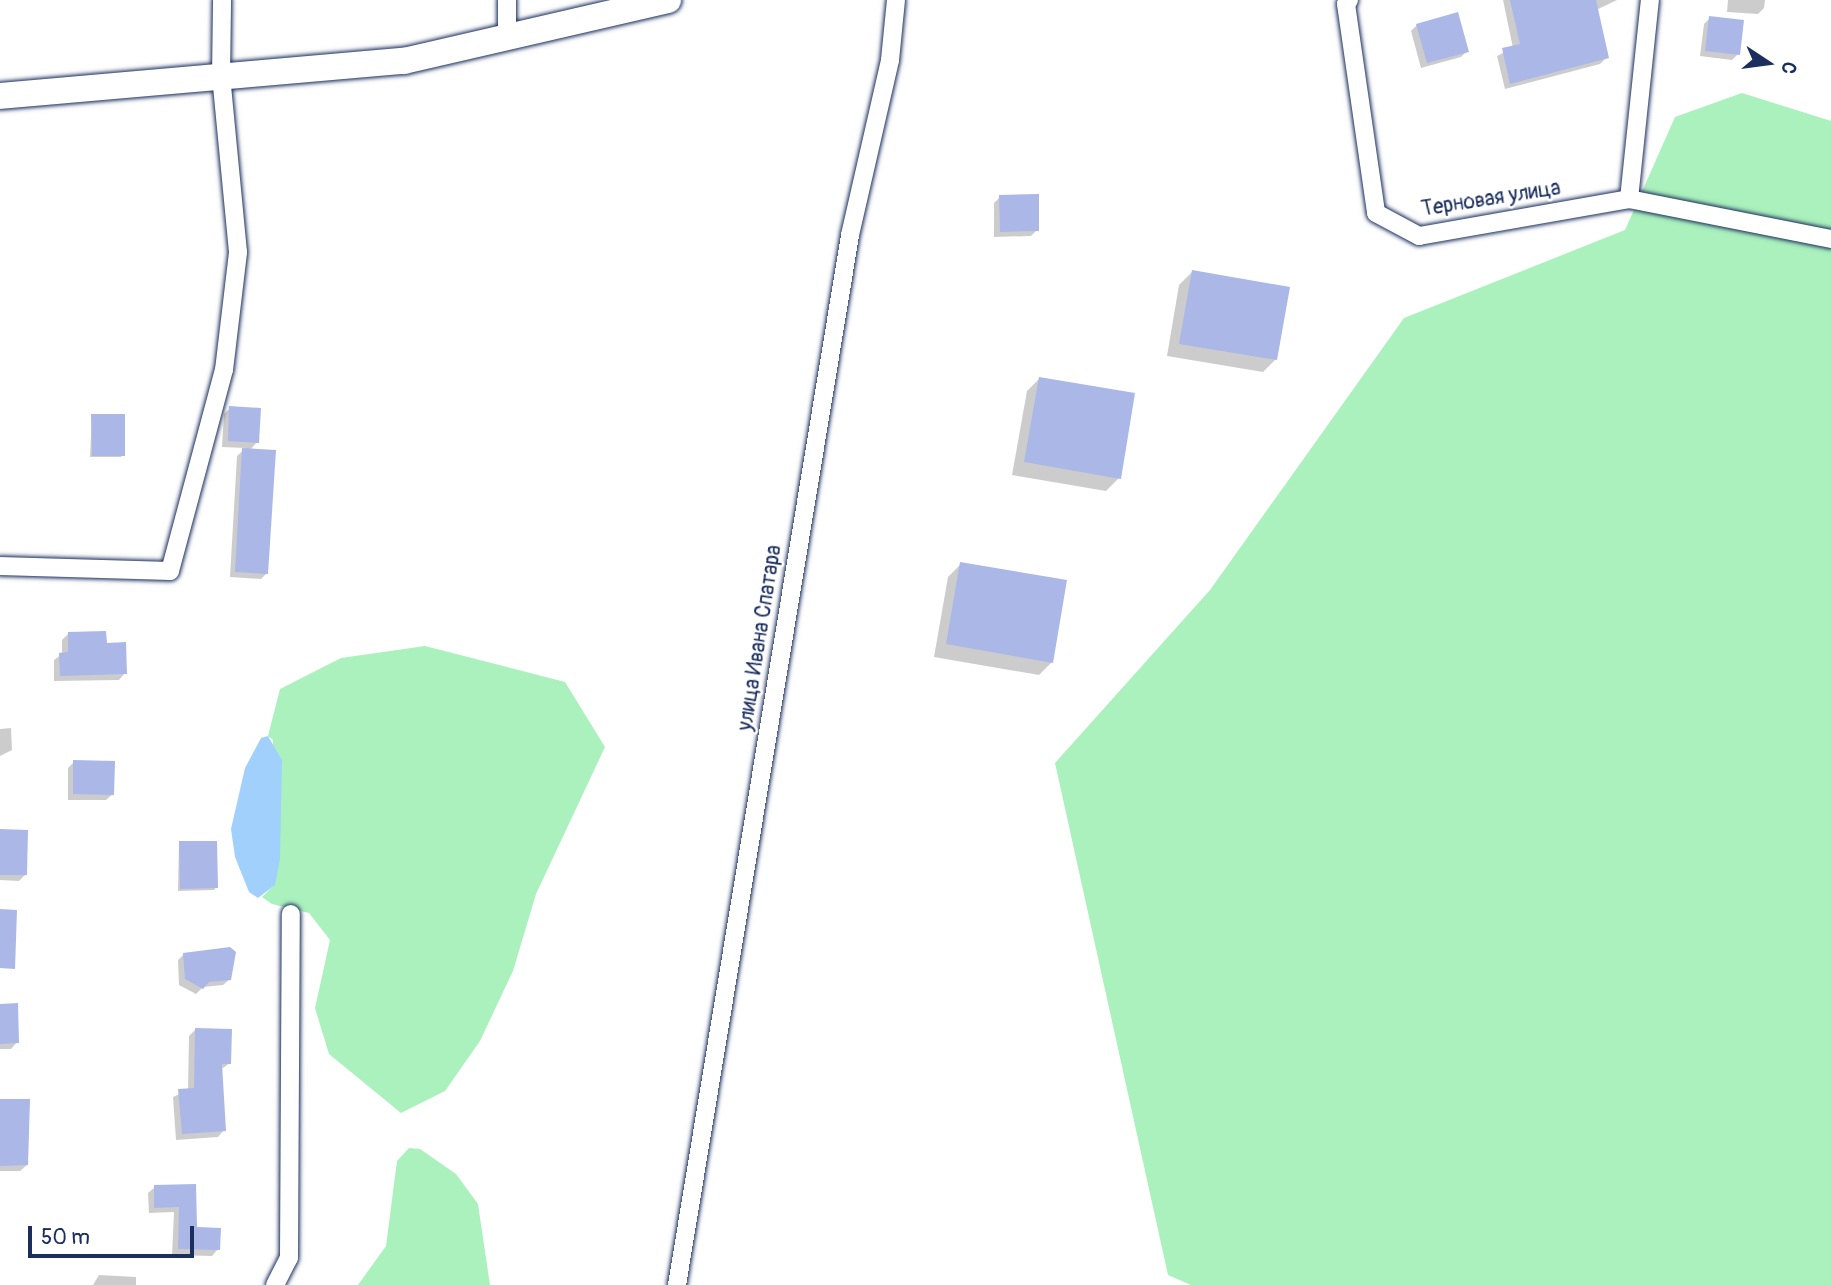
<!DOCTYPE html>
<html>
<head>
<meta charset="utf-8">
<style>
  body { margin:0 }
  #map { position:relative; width:1831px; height:1285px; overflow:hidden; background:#fff; font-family:Pangolin,sans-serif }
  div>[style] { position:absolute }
  .green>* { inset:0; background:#abf1bd }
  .water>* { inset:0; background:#a1d0fc }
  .shadow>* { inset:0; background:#0003 }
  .building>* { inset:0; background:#abb7e7 }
  .roads { filter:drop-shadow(0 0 2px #1b2f5e) drop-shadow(0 0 2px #1b2f5e) }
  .street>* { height:18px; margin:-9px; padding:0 9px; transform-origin:9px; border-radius:9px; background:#fff }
  .secondary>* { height:26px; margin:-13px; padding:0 13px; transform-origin:13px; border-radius:13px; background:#fff }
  span { translate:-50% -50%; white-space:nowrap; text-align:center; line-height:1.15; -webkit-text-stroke:5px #fff; paint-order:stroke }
  .street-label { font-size:21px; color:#1b2f5e }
  .north { position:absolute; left:1733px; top:28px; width:70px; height:70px; -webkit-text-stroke:5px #fff; paint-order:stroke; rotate:103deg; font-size:19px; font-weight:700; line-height:28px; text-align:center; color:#1b2f5e }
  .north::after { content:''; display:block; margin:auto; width:24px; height:32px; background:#1b2f5e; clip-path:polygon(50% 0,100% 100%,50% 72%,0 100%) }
  .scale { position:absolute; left:28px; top:1226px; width:166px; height:32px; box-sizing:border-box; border:4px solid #1b2f5e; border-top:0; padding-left:9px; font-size:21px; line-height:24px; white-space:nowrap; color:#1b2f5e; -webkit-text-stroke:5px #fff; paint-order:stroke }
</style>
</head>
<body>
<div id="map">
  <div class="green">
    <div style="clip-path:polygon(1742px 93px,1831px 121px,1831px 1285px,1191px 1285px,1168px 1275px,1055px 763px,1210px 590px,1404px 318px,1625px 230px,1675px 117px)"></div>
    <div style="clip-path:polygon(425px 646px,565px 682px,605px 747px,536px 894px,513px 971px,480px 1041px,445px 1091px,401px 1113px,329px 1054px,315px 1008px,330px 940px,309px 913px,272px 904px,262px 897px,275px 884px,273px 740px,268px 736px,280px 689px,341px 658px)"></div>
    <div style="clip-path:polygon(409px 1148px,420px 1149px,456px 1174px,478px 1204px,490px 1285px,358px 1285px,386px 1246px,397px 1161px)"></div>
  </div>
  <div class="water">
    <div style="clip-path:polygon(268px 736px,282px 760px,280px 859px,275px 885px,258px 898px,249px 892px,235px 857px,231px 829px,245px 768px,261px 738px)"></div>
  </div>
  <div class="shadow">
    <div style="clip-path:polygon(1503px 0,1617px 0,1596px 10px,1607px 57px,1600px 64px,1505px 89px,1497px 56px,1513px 48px)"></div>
    <div style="clip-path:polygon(1728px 0,1765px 0,1764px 8px,1758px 14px,1727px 12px)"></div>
    <div style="clip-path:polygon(1710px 18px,1738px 54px,1732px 60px,1700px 56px,1704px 24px)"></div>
    <div style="clip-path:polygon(1417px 25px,1467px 51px,1461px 57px,1421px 68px,1411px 31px)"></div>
    <div style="clip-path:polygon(1000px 197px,1037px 230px,1031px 236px,994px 237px,994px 203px)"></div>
    <div style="clip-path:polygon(1192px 272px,1276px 359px,1263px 372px,1167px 356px,1179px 285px)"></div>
    <div style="clip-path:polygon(1040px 378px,1119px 478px,1106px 491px,1012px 475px,1027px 391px)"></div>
    <div style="clip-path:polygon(230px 408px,257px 442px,249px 451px,267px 573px,261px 579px,230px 577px,237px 456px,246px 448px,222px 447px,224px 414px)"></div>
    <div style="clip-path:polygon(92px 416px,123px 455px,121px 457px,90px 457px)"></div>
    <div style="clip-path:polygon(961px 564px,1052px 662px,1039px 675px,934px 657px,948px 577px)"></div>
    <div style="clip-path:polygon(68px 634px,105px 644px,125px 673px,119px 680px,54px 681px,54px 660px,62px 654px,62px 640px)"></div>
    <div style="clip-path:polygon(11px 728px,12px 750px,0 756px,0 729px)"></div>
    <div style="clip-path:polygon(74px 762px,113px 794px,106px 800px,68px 800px,68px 768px)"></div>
    <div style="clip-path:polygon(0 830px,25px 875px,19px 881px,0 880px)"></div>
    <div style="clip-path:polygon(179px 843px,216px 887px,214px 890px,178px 891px)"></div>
    <div style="clip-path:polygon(184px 954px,230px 979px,223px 985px,203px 987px,196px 994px,179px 985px,178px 960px)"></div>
    <div style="clip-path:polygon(0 1006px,17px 1042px,11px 1049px,0 1049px)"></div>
    <div style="clip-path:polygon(195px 1030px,230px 1063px,220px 1070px,224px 1130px,218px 1137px,176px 1140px,173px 1097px,188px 1090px,189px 1036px)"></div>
    <div style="clip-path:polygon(0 1101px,27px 1165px,20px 1171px,0 1171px)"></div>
    <div style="clip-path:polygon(194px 1186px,196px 1229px,218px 1249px,212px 1256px,172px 1255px,174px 1212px,149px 1213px,148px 1193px,155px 1187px)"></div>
    <div style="clip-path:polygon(99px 1275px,136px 1277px,136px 1285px,93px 1285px)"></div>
  </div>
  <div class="building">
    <div style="clip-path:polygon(1510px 0,1596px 0,1609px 58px,1510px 84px,1502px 48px,1520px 44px)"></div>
    <div style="clip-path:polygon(1458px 12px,1469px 52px,1427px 63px,1416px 24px)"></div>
    <div style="clip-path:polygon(1709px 16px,1744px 20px,1740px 55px,1705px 51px)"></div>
    <div style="clip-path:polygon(1039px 194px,1039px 231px,1000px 232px,999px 195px)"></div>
    <div style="clip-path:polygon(1192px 270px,1290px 287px,1277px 360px,1179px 344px)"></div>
    <div style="clip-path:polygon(1039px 377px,1135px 393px,1121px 479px,1024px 462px)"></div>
    <div style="clip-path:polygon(229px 406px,261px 408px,259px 443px,228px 441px)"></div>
    <div style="clip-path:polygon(91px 414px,125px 414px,125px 456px,92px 456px)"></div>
    <div style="clip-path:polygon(242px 448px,276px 450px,268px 574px,235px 572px)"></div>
    <div style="clip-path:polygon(960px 562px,1067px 580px,1053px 663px,946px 644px)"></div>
    <div style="clip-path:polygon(106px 631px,107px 643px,126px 642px,127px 674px,60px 676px,59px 653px,68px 652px,68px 632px)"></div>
    <div style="clip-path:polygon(73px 760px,115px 761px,114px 795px,73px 794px)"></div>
    <div style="clip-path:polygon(0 829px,28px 830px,27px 875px,0 875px)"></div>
    <div style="clip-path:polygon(179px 841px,217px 841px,218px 888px,180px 889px)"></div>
    <div style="clip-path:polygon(0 909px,17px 910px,15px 969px,0 968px)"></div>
    <div style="clip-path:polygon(230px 947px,236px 952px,231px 980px,209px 982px,203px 989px,185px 979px,183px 953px)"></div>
    <div style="clip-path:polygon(18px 1003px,19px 1043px,0 1044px,0 1004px)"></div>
    <div style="clip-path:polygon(195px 1028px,232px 1029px,231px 1064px,222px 1064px,226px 1131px,182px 1134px,178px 1089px,194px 1088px)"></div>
    <div style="clip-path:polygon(0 1099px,30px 1099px,28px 1165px,0 1166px)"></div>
    <div style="clip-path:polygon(196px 1184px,197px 1227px,221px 1228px,220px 1250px,178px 1249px,179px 1207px,154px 1208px,154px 1185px)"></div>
  </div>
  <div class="roads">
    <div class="street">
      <div style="left:507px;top:0;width:38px;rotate:90deg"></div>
      <div style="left:1349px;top:0;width:5px;rotate:127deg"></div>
      <div style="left:1346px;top:4px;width:211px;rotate:81.8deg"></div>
      <div style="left:1376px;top:213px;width:49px;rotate:28.1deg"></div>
      <div style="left:1419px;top:236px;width:213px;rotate:-10deg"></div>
      <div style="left:1629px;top:199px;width:206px;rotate:11.2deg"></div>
      <div style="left:1629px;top:199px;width:200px;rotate:-84deg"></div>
      <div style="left:0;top:566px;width:170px;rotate:1.7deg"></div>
      <div style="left:170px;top:571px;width:208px;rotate:-75deg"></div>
      <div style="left:224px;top:370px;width:119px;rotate:-83.2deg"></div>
      <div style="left:238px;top:252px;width:177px;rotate:-95.5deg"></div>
      <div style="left:221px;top:76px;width:76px;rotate:-89.2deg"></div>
      <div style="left:275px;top:1285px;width:30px;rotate:-63deg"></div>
      <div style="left:289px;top:1258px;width:344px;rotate:-89.7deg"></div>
      <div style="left:677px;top:1285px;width:1064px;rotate:-80.64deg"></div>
      <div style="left:850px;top:235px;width:180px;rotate:-77.1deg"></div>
      <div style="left:890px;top:60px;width:60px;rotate:-84.3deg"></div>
    </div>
    <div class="secondary">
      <div style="left:0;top:96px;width:406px;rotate:-5deg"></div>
      <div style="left:404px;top:61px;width:271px;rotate:-13deg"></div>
    </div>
  </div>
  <div class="street-label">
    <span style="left:1491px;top:199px;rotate:-9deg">Терновая улица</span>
    <span style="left:760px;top:638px;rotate:-81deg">улица Ивана Спатара</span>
  </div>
  <div class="north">С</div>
  <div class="scale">50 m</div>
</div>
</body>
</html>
